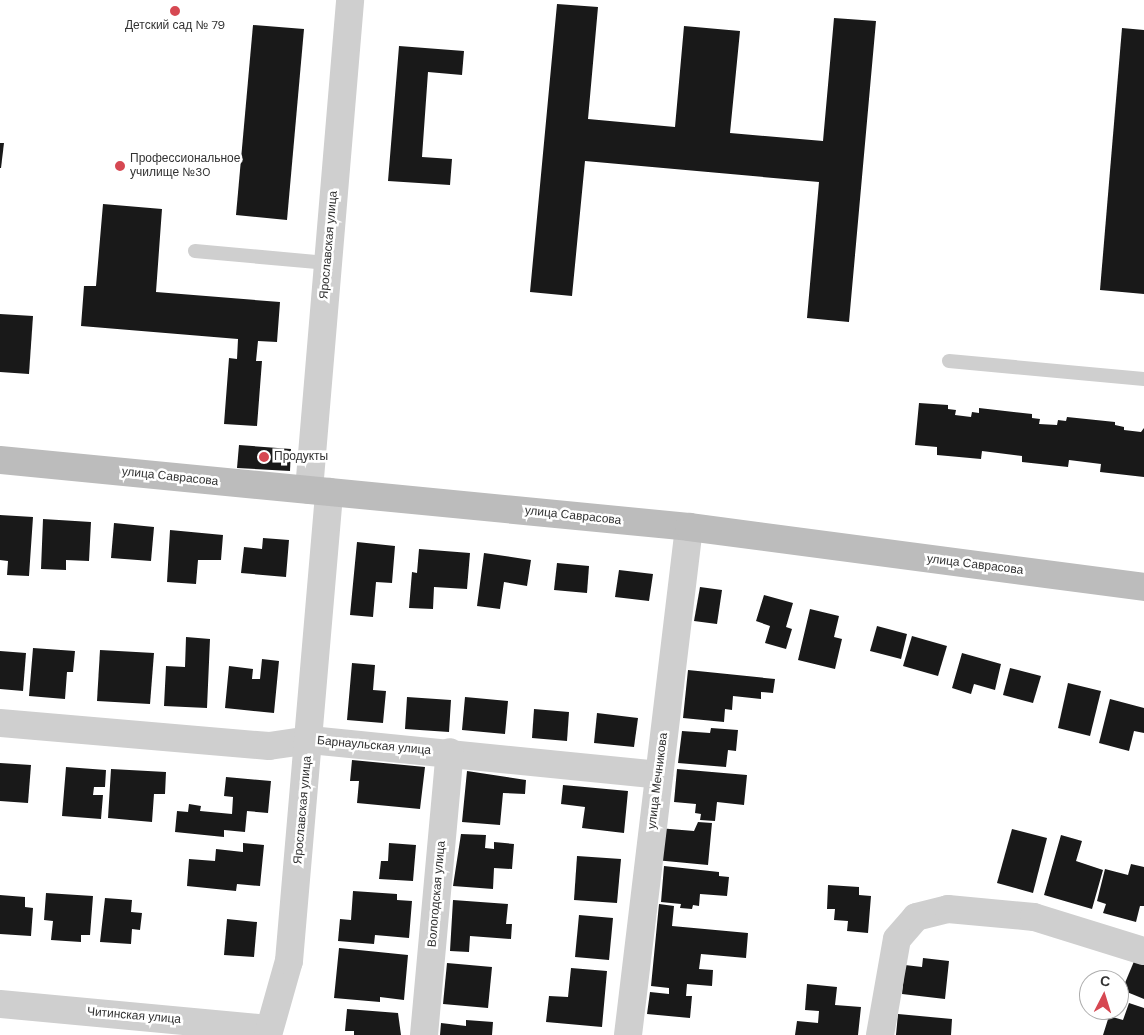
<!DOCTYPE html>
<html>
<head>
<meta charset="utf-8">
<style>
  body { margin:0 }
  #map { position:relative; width:1144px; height:1035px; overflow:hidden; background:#fff; font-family:"DM Sans",sans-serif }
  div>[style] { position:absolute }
  .building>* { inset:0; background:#191919 }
  .lane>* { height:14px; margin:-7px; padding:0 7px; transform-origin:7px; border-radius:7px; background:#cfcfcf }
  .street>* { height:28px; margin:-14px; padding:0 14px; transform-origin:14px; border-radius:14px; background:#cfcfcf }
  .secondary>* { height:28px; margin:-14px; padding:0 14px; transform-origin:14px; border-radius:14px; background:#bcbcbc }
  .dots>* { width:14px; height:14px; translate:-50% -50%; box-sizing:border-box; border:2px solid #fff; border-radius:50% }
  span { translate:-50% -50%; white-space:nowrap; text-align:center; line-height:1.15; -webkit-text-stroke:5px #fff; paint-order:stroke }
  .poi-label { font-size:12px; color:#323232 }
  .left { translate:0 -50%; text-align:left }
  .street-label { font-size:12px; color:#323232 }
  .north { position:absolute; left:1079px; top:970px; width:50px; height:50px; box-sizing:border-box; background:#fff; border:1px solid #adadad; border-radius:50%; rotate:5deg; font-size:14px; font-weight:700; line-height:20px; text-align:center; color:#323232 }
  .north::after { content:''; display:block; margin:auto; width:18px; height:22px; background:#d64852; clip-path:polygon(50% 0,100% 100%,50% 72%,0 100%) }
</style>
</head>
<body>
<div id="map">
  <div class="building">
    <div style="clip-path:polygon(557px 4px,598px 7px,588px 119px,675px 127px,684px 26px,740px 31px,730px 133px,823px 141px,834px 18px,876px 21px,849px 322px,807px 318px,819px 182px,585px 161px,572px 296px,530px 292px)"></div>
    <div style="clip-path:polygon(253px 25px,304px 29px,287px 220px,236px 215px)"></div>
    <div style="clip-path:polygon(1122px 28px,1144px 30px,1144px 294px,1100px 290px)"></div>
    <div style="clip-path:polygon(399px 46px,464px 51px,462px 75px,428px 72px,422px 157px,452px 159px,450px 185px,388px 181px)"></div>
    <div style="clip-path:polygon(0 143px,4px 143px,1px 168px,0 168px)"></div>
    <div style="clip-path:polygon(103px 204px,162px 209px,156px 292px,280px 302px,277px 342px,258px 341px,256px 361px,262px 361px,257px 426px,224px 424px,229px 358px,237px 359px,238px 339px,81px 326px,84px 286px,96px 286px)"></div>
    <div style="clip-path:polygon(0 314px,33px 316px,29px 374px,0 372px)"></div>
    <div style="clip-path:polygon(919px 403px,948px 405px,948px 409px,956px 410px,955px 415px,971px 417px,972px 412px,979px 413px,979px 408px,1032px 414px,1032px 418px,1040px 419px,1039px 424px,1057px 425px,1058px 420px,1066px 421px,1067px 417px,1115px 422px,1115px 425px,1124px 427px,1124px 430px,1141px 432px,1144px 428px,1144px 477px,1100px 472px,1101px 464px,1069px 460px,1068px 467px,1022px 462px,1022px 456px,982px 451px,981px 459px,937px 455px,937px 447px,915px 445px)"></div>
    <div style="clip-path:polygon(239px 445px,291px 449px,290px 471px,237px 468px)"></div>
    <div style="clip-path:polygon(0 515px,33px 517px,29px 576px,7px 575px,8px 561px,0 560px)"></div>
    <div style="clip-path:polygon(43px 519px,91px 522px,89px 561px,66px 560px,66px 570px,41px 569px)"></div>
    <div style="clip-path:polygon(114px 523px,154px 527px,151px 561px,111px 558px)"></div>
    <div style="clip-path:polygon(170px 530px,223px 535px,221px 560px,198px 560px,196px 584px,167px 582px)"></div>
    <div style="clip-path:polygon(263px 538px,289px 540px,286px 577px,241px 573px,244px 547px,262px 549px)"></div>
    <div style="clip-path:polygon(357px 542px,395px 546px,392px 583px,376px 582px,373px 617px,350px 615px)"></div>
    <div style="clip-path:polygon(419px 549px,470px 553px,467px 589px,434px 587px,433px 609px,409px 608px,412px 572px,417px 573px)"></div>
    <div style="clip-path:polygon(484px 553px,531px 560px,527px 586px,504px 582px,500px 609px,477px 606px)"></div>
    <div style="clip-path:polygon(557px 563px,589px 566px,587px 593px,554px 590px)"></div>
    <div style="clip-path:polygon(619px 570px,653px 574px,649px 601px,615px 597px)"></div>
    <div style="clip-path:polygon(700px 587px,722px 590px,717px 624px,694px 621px)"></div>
    <div style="clip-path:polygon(764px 595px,793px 603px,786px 627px,792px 629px,786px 649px,765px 643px,770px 626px,756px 621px)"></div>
    <div style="clip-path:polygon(810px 609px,839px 616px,834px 637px,842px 639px,835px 669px,798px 660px)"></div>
    <div style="clip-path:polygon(877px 626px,907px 634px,901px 659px,870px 651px)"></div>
    <div style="clip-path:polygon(912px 636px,947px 646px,938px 676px,903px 666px)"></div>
    <div style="clip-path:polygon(186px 637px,210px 639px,207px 708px,164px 706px,166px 666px,185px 667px)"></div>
    <div style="clip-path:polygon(33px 648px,75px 651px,73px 672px,67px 672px,65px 699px,29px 696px)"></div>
    <div style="clip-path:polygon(100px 650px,154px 653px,150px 704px,97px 701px)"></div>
    <div style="clip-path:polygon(0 651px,26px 653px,23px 691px,0 689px)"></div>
    <div style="clip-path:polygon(962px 653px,1001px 664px,995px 690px,974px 684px,971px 694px,952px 688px)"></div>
    <div style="clip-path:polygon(262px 659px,279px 661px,274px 713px,225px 708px,229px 666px,253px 669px,252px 679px,260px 679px)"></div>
    <div style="clip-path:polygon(352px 663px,375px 665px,373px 690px,386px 691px,383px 723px,347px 720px)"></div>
    <div style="clip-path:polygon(1010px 668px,1041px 676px,1033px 703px,1003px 695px)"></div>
    <div style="clip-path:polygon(688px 670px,775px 679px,773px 693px,761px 692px,761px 699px,733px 696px,732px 710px,725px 709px,724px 722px,683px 718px)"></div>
    <div style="clip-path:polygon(1068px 683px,1101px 691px,1090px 736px,1058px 728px)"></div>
    <div style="clip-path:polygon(407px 697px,451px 700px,449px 732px,405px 729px)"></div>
    <div style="clip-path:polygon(465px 697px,508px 701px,505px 734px,462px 730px)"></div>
    <div style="clip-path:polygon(1110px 699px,1144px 708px,1144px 733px,1134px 731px,1129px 751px,1099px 743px)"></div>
    <div style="clip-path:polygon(534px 709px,569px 712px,567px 741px,532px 738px)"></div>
    <div style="clip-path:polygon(597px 713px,638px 718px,634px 747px,594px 743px)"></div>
    <div style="clip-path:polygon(711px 728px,738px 730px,736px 751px,728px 750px,726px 767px,678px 763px,682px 731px,710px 733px)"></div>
    <div style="clip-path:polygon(352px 760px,425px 767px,420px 809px,357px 803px,359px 781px,350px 781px)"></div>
    <div style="clip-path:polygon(0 763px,31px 765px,28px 803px,0 801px)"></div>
    <div style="clip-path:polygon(66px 767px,106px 770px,105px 787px,94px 787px,93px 795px,103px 795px,101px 819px,62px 816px)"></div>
    <div style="clip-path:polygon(111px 769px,166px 772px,165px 794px,154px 794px,152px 822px,108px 818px)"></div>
    <div style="clip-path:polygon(677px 769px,747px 775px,744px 805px,717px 802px,715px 821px,700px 820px,701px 814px,695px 813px,696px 804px,674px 802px)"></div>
    <div style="clip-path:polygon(467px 771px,526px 780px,525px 794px,503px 793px,500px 825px,462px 822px)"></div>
    <div style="clip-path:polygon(226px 777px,271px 781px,268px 813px,247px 811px,245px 832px,224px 830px,224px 837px,175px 832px,177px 811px,188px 812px,189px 804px,201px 806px,200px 811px,232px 814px,233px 797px,224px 796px)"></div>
    <div style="clip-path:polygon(563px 785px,628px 791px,624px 833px,582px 828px,585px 807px,561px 804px)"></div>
    <div style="clip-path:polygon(698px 822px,712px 823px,708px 865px,655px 860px,658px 828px,694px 831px)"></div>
    <div style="clip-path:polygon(1012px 829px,1047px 838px,1033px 893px,997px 883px)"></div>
    <div style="clip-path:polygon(461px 834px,486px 835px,485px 848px,494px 849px,494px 842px,514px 844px,512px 869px,494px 868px,493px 889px,453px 886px)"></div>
    <div style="clip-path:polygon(1061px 835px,1082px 841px,1076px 861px,1103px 870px,1092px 909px,1044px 895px)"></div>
    <div style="clip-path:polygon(243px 843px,264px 845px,260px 886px,237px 884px,236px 891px,187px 886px,189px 859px,215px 861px,216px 849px,243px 852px)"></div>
    <div style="clip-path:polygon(389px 843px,416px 845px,413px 881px,379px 879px,381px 861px,388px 861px)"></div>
    <div style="clip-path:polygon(577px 856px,621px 859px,617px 903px,574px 900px)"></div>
    <div style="clip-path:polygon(1131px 864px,1144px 867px,1144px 906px,1140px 906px,1136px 922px,1103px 913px,1106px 904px,1097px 901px,1105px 869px,1128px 875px)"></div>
    <div style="clip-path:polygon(664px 866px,719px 872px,719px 876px,729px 877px,727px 896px,700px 894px,699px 906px,693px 905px,692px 909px,680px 908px,681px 904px,661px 902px)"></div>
    <div style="clip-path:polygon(828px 885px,859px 887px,859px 895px,871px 896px,868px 933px,847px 931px,848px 921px,834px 920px,835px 909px,827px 909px)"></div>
    <div style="clip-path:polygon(353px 891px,397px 894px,397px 900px,412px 901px,409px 938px,375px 935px,374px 944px,338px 941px,340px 919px,351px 920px)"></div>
    <div style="clip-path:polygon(46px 893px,93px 896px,90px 935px,81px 935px,81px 942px,51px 940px,53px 921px,44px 920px)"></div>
    <div style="clip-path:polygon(0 895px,25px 897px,25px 907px,33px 908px,31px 936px,0 934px)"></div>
    <div style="clip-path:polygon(105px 898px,132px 900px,131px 912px,142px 913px,140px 930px,132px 929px,131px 944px,100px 942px)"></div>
    <div style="clip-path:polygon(453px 900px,508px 904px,506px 924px,512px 924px,511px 939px,470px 936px,469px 952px,450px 951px)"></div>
    <div style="clip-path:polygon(659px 904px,674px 906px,672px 926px,748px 933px,746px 958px,701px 954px,699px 969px,713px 970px,712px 986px,687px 984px,686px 996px,692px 996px,690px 1018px,647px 1014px,650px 992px,669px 994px,669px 988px,651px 986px)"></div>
    <div style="clip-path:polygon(579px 915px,613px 918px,609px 960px,575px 957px)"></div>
    <div style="clip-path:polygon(227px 919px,257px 922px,254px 957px,224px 955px)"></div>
    <div style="clip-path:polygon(339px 948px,408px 955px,404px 1000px,380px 997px,380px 1002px,334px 998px)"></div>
    <div style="clip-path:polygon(923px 958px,949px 961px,945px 999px,902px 994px,905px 965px,922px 967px)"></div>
    <div style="clip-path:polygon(1135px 959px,1144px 962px,1144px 999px,1122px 990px)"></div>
    <div style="clip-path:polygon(447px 963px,492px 967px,488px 1008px,443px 1004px)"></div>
    <div style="clip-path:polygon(571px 968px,607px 971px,602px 1027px,546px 1022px,549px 996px,568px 997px)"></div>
    <div style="clip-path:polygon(807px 984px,837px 987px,835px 1005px,861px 1007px,858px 1035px,795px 1035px,797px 1021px,818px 1023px,819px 1011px,805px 1010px)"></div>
    <div style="clip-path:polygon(1129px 1003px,1144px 1008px,1144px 1035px,1103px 1035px,1109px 1016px,1123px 1020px)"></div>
    <div style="clip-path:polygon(347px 1009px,398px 1013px,401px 1035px,354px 1035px,354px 1031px,345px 1031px)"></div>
    <div style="clip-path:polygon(898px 1014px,952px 1019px,951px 1035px,896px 1035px)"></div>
    <div style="clip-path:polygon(466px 1020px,493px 1022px,492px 1035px,440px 1035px,441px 1023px,466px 1026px)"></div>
  </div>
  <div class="lane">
    <div style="left:195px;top:251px;width:134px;rotate:5.2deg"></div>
    <div style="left:949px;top:361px;width:196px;rotate:5.3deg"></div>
  </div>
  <div class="street">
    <div style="left:309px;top:490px;width:492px;rotate:-85.2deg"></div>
    <div style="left:0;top:723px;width:270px;rotate:4.9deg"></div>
    <div style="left:269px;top:746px;width:41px;rotate:-8.3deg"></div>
    <div style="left:310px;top:740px;width:351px;rotate:5.7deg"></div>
    <div style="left:0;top:1004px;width:269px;rotate:5.3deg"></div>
    <div style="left:268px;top:1035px;width:77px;rotate:-74.2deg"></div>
    <div style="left:289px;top:961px;width:471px;rotate:-85.1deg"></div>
    <div style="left:424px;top:1035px;width:284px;rotate:-84.8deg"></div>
    <div style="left:628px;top:1035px;width:512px;rotate:-83.15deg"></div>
    <div style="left:880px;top:1035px;width:97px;rotate:-80deg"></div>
    <div style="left:897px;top:939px;width:29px;rotate:-49deg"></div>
    <div style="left:916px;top:917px;width:33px;rotate:-14deg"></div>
    <div style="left:948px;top:909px;width:86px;rotate:5.3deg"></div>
    <div style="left:1034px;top:917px;width:115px;rotate:17.2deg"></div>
  </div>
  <div class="secondary">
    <div style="left:0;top:460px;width:692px;rotate:5.55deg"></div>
    <div style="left:689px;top:527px;width:459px;rotate:7.5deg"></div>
  </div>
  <div class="dots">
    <div style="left:175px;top:11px;background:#d64852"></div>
    <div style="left:120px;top:166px;background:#d64852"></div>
    <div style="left:264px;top:457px;background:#d64852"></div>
  </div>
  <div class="poi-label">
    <span style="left:175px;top:26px">Детский сад № 79</span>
    <span class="left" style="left:130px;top:166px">Профессиональное<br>училище №30</span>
    <span class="left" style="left:274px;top:457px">Продукты</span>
  </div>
  <div class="street-label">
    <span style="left:329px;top:245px;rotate:-85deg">Ярославская улица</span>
    <span style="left:170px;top:477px;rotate:6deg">улица Саврасова</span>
    <span style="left:573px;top:516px;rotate:6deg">улица Саврасова</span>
    <span style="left:975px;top:565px;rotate:7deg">улица Саврасова</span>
    <span style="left:374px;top:746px;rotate:5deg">Барнаульская улица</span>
    <span style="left:658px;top:781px;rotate:-83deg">улица Мечникова</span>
    <span style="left:303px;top:810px;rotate:-85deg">Ярославская улица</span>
    <span style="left:437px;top:894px;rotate:-85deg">Вологодская улица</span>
    <span style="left:134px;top:1016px;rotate:5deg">Читинская улица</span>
  </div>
  <div class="north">С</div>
</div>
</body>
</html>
